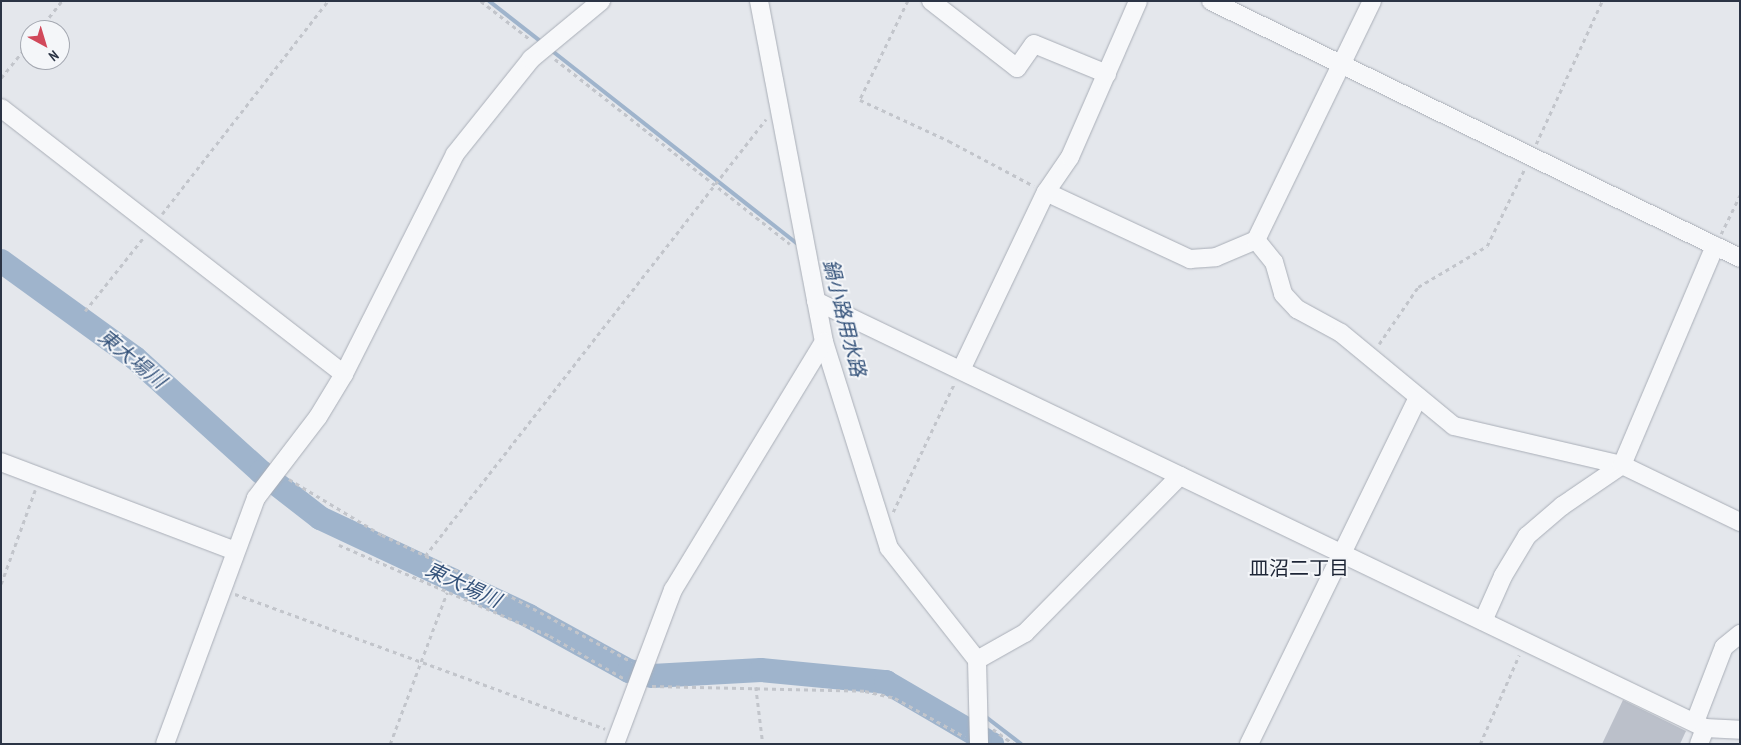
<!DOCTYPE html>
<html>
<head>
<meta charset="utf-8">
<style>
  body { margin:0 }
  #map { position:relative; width:1741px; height:745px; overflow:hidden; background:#e4e7ec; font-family:"PT Sans Narrow","Noto Sans JP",sans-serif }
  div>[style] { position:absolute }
  .stream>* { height:4px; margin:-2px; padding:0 2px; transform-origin:2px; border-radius:2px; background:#9fb4cc }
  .river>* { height:24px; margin:-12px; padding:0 12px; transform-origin:12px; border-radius:12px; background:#9fb4cc }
  .building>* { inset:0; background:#bbc0ca }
  .path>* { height:2.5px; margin-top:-1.25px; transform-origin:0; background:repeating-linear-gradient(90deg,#c2c5cb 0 4px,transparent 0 8px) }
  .roads { filter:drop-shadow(0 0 1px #a9aeb7) drop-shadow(0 0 1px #a9aeb7) }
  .minor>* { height:18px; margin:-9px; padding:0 9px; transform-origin:9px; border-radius:9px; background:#f7f8fa }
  span { translate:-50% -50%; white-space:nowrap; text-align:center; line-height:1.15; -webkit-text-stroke:4px #f4f6f9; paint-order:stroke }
  .water-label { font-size:20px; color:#34527a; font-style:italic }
  .neighbourhood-label { font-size:20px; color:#1d2536 }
  .frame { position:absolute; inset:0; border:2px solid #2b3445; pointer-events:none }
  .north { position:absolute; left:20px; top:20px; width:50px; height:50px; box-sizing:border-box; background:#f4f6f9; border:1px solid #a4a8b1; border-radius:50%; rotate:141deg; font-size:14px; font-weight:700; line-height:20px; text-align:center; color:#2b3445 }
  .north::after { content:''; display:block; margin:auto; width:18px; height:22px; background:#d1495b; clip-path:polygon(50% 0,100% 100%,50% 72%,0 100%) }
</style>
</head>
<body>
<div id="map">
  <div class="stream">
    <div style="left:489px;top:1px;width:70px;rotate:38deg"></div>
    <div style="left:551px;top:50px;width:315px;rotate:38.2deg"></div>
    <div style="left:986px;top:717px;width:44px;rotate:37.6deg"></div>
  </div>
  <div class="river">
    <div style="left:1px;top:261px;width:165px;rotate:35.9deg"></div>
    <div style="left:135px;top:358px;width:170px;rotate:42.1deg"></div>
    <div style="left:261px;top:472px;width:75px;rotate:37.9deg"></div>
    <div style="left:320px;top:518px;width:231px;rotate:25.1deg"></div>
    <div style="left:529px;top:616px;width:114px;rotate:28.8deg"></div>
    <div style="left:629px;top:671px;width:24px;rotate:12deg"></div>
    <div style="left:652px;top:676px;width:109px;rotate:-3.2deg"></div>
    <div style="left:761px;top:670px;width:126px;rotate:5.5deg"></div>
    <div style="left:886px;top:682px;width:123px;rotate:30.3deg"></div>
  </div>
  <div class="building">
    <div style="clip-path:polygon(1623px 700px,1686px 731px,1680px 744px,1602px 744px)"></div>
  </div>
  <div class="path">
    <div style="left:481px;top:1px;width:63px;rotate:38deg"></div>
    <div style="left:908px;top:1px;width:110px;rotate:115.9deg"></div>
    <div style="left:860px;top:100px;width:98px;rotate:24.7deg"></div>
    <div style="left:949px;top:141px;width:96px;rotate:27.9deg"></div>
    <div style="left:39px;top:30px;width:37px;rotate:-52deg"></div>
    <div style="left:555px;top:59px;width:299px;rotate:38.2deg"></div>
    <div style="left:1px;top:78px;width:46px;rotate:-51.1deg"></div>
    <div style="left:1536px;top:144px;width:157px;rotate:-65.2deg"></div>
    <div style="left:162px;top:214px;width:270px;rotate:-52.1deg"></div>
    <div style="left:1721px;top:234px;width:43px;rotate:-64deg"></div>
    <div style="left:85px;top:311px;width:93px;rotate:-51.5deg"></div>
    <div style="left:1379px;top:344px;width:69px;rotate:-55.6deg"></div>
    <div style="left:1418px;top:287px;width:80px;rotate:-30.7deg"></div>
    <div style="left:1487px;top:246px;width:85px;rotate:-64deg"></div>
    <div style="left:289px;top:479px;width:109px;rotate:31.1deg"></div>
    <div style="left:382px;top:535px;width:144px;rotate:25.5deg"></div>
    <div style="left:512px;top:597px;width:136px;rotate:28.4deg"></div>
    <div style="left:893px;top:512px;width:142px;rotate:-64.5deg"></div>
    <div style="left:339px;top:545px;width:230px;rotate:23.3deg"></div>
    <div style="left:550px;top:636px;width:86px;rotate:29.8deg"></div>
    <div style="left:425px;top:556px;width:554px;rotate:-52.03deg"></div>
    <div style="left:1px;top:584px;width:100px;rotate:-70.1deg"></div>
    <div style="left:235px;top:594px;width:394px;rotate:20deg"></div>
    <div style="left:652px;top:686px;width:213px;rotate:1.3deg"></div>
    <div style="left:865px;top:691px;width:31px;rotate:13deg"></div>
    <div style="left:895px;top:698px;width:80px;rotate:29.1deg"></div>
    <div style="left:756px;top:687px;width:57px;rotate:83deg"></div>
    <div style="left:993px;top:729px;width:26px;rotate:36deg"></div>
    <div style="left:390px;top:744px;width:162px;rotate:-69.4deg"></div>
    <div style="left:1480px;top:744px;width:97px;rotate:-66.3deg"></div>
  </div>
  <div class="roads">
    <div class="minor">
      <div style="left:759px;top:1px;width:347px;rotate:79.2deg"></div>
      <div style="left:824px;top:342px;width:216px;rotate:72.5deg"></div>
      <div style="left:889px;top:548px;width:142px;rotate:51.8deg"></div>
      <div style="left:977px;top:660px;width:84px;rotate:88.6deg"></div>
      <div style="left:931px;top:1px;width:109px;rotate:37.9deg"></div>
      <div style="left:1017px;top:68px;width:29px;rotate:-55deg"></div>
      <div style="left:1034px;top:44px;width:79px;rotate:22.3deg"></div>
      <div style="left:1211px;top:1px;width:588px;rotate:25.91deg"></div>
      <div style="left:1px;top:108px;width:434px;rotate:37.8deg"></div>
      <div style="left:1046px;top:192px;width:159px;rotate:25deg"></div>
      <div style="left:1190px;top:259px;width:26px;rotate:-4deg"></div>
      <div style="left:1216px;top:257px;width:43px;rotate:-23deg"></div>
      <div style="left:1256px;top:240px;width:266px;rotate:-64.1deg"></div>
      <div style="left:1256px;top:240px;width:28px;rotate:51deg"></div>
      <div style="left:1274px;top:262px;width:33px;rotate:74deg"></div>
      <div style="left:1283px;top:294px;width:21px;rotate:47deg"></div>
      <div style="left:1297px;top:309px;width:50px;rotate:28.6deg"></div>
      <div style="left:1341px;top:333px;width:146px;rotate:39.5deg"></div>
      <div style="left:1454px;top:426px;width:172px;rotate:13.1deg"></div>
      <div style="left:1622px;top:465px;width:131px;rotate:25.8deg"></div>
      <div style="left:816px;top:301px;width:986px;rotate:25.66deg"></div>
      <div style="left:1705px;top:728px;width:35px;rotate:3deg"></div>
      <div style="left:961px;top:370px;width:197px;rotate:-64.5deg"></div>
      <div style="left:1046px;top:192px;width:42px;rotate:-55.6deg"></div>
      <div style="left:1070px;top:157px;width:170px;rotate:-66.4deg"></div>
      <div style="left:1px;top:462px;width:250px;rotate:20.8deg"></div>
      <div style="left:1483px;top:621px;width:49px;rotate:-66deg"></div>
      <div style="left:1503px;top:576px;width:47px;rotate:-59deg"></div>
      <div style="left:1527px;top:536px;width:46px;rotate:-40.6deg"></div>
      <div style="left:1562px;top:506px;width:73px;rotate:-34.3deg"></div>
      <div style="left:1622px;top:465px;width:238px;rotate:-67deg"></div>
      <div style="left:977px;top:660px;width:55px;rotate:-29.4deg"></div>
      <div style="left:1025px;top:633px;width:221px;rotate:-45.4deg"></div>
      <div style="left:1695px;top:722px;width:80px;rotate:-68.9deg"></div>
      <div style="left:1724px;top:647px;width:21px;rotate:-39deg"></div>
      <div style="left:165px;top:744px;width:262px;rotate:-69.7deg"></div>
      <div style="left:256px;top:498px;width:102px;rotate:-52.6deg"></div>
      <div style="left:318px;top:417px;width:50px;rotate:-58.8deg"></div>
      <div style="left:344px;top:374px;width:246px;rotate:-63.2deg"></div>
      <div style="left:455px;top:154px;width:122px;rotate:-51.3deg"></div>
      <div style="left:531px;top:59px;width:91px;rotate:-39.6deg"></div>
      <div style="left:615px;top:744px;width:165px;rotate:-69.4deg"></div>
      <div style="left:673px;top:590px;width:290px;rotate:-58.7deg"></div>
      <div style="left:1249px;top:744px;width:386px;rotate:-64deg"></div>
      <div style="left:1699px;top:744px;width:17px;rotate:-69deg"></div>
    </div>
  </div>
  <div class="water-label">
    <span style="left:844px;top:318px;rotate:76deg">鍋小路用水路</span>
    <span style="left:132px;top:359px;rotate:39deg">東大場川</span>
    <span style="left:463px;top:585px;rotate:25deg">東大場川</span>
  </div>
  <div class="neighbourhood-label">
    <span style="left:1299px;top:568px">皿沼二丁目</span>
  </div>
  <div class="frame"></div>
  <div class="north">N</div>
</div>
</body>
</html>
